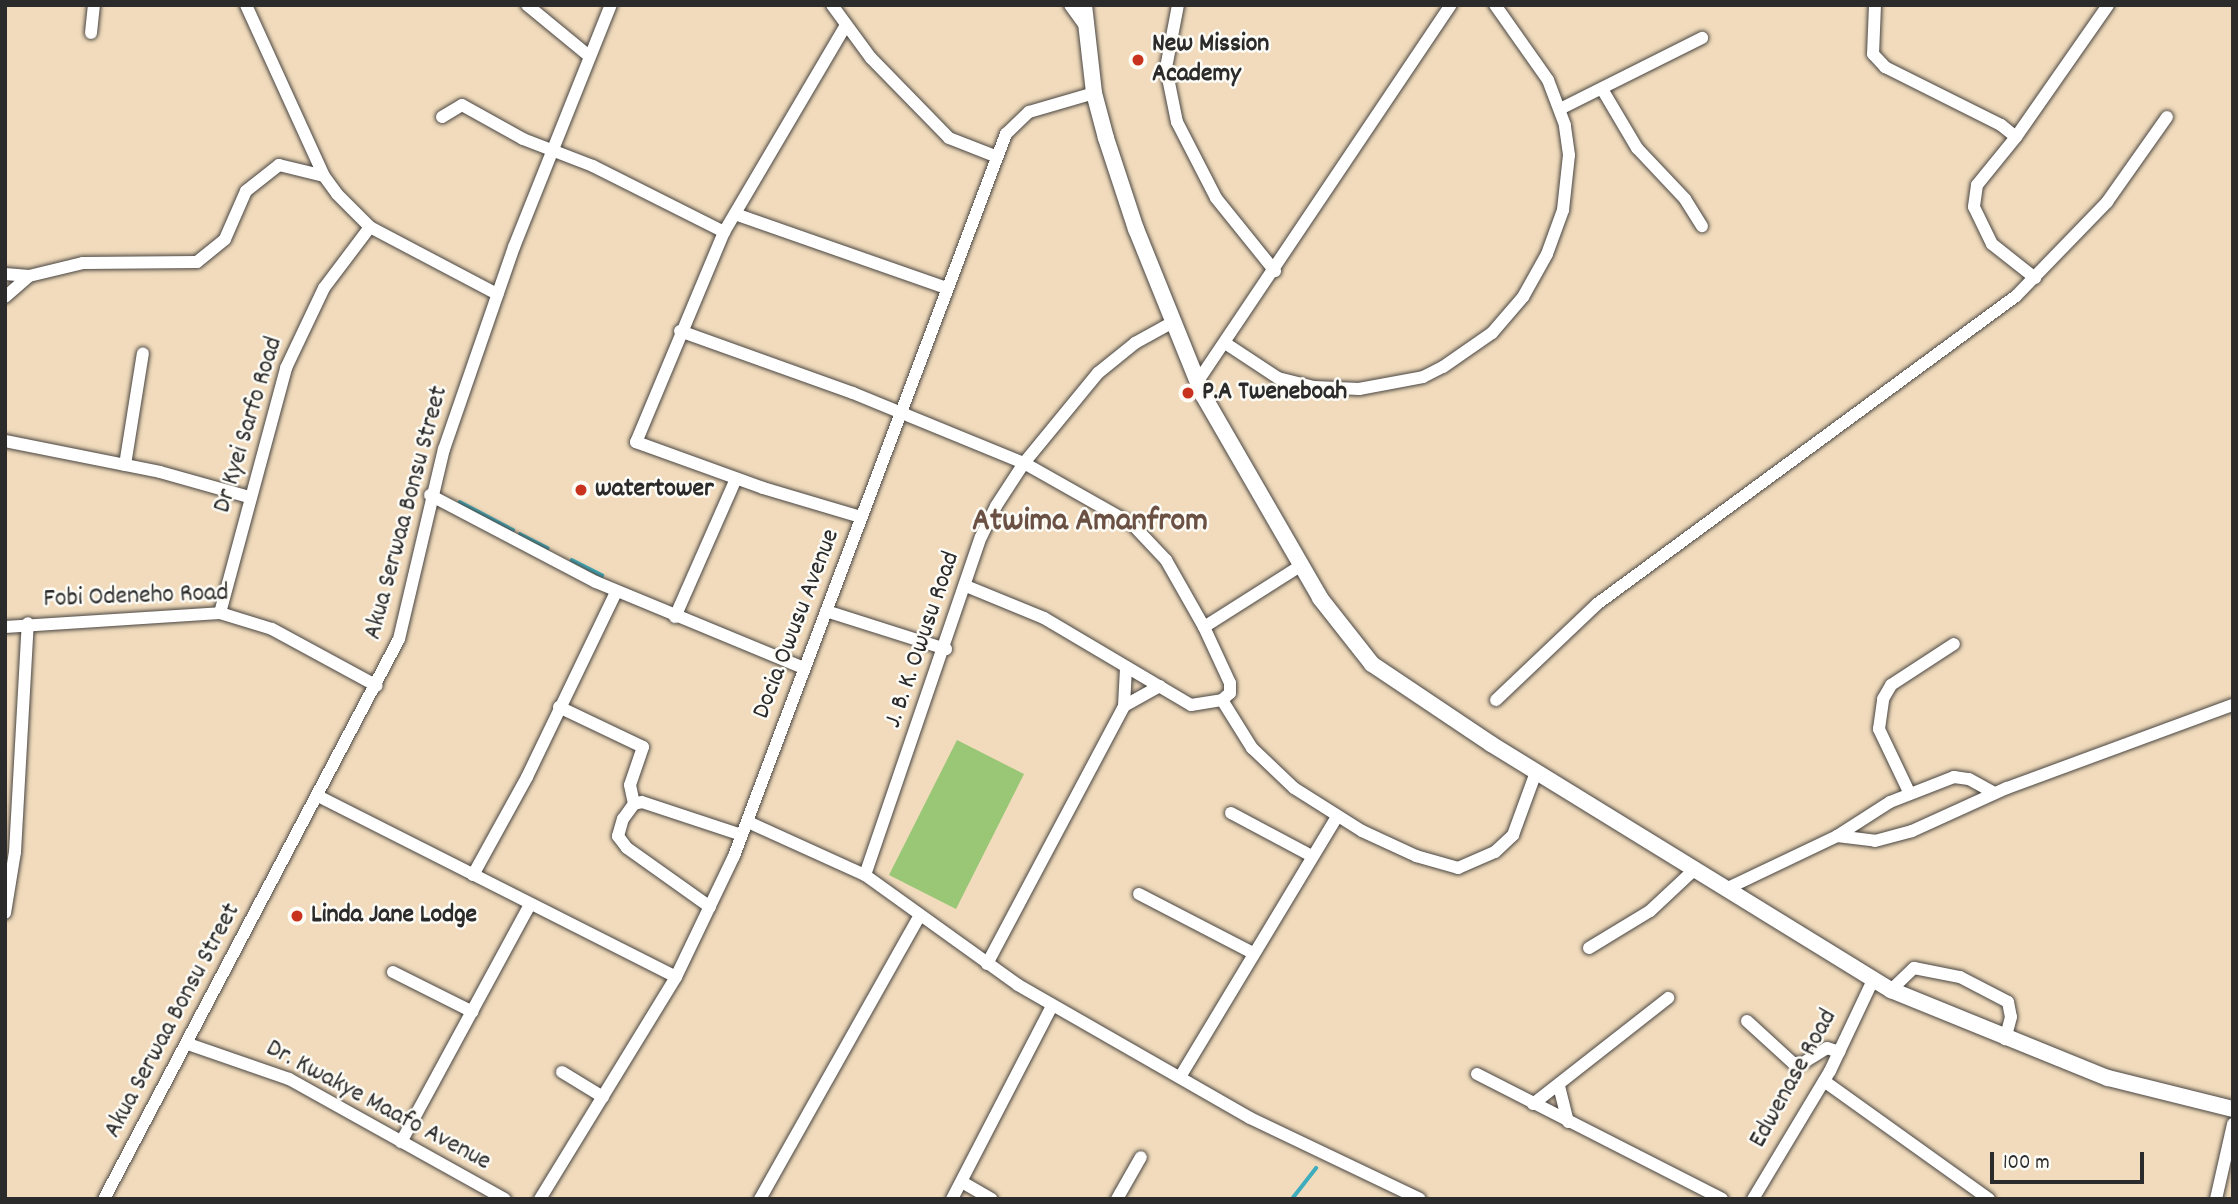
<!DOCTYPE html>
<html>
<head>
<meta charset="utf-8">
<style>
  body { margin:0 }
  #map { position:relative; width:2238px; height:1204px; overflow:hidden; background:#f1dbbc; font-family:Dekko,sans-serif }
  div>[style] { position:absolute }
  .green>* { inset:0; background:#99c775 }
  .stream>* { height:3.5px; margin:-1.75px; padding:0 1.75px; transform-origin:1.75px; border-radius:1.75px; background:#3fadbd }
  .roads { filter:drop-shadow(0 0 2px #494541) drop-shadow(0 0 2px #494541) }
  .minor>* { height:12px; margin:-6px; padding:0 6px; transform-origin:6px; border-radius:6px; background:#fff }
  .tertiary>* { height:16px; margin:-8px; padding:0 8px; transform-origin:8px; border-radius:8px; background:#fff }
  .dots>* { width:19px; height:19px; translate:-50% -50%; box-sizing:border-box; border:4px solid #fdfcf7; border-radius:50% }
  span { translate:-50% -50%; white-space:nowrap; text-align:center; line-height:1.15; -webkit-text-stroke:5px #fdfcf7; paint-order:stroke }
  .poi-label { font-size:26px; color:#2b2b2b; font-weight:700 }
  .left { translate:0 -50%; text-align:left }
  .street-label { font-size:26px; color:#2b2b2b }
  .district-label { font-size:33px; color:#6b5044; font-weight:700 }
  .frame { position:absolute; inset:0; border:7px solid #2b2b2b; pointer-events:none }
  .scale { position:absolute; left:1990px; top:1152px; width:154px; height:32px; box-sizing:border-box; border:4px solid #2b2b2b; border-top:0; padding-left:9px; font-size:21px; line-height:24px; white-space:nowrap; color:#2b2b2b; -webkit-text-stroke:5px #fdfcf7; paint-order:stroke }
</style>
</head>
<body>
<div id="map">
  <div class="green">
    <div style="clip-path:polygon(957px 740px,1024px 774px,956px 909px,889px 875px)"></div>
  </div>
  <div class="stream">
    <div style="left:460px;top:502px;width:60px;rotate:27.8deg"></div>
    <div style="left:520px;top:534px;width:31px;rotate:27deg"></div>
    <div style="left:572px;top:560px;width:34px;rotate:27deg"></div>
    <div style="left:1292px;top:1199px;width:39px;rotate:-52deg"></div>
  </div>
  <div class="roads">
    <div class="minor">
      <div style="left:246px;top:5px;width:188px;rotate:65.5deg"></div>
      <div style="left:324px;top:176px;width:22px;rotate:54deg"></div>
      <div style="left:337px;top:194px;width:47px;rotate:45deg"></div>
      <div style="left:370px;top:227px;width:144px;rotate:27.8deg"></div>
      <div style="left:527px;top:5px;width:80px;rotate:39.4deg"></div>
      <div style="left:832px;top:5px;width:66px;rotate:53.7deg"></div>
      <div style="left:871px;top:58px;width:112px;rotate:45.7deg"></div>
      <div style="left:949px;top:138px;width:49px;rotate:21.4deg"></div>
      <div style="left:1070px;top:5px;width:24px;rotate:54deg"></div>
      <div style="left:1178px;top:5px;width:64px;rotate:100.8deg"></div>
      <div style="left:1166px;top:68px;width:55px;rotate:78.5deg"></div>
      <div style="left:1177px;top:122px;width:85px;rotate:62.8deg"></div>
      <div style="left:1216px;top:198px;width:94px;rotate:51.1deg"></div>
      <div style="left:1875px;top:5px;width:49px;rotate:92.3deg"></div>
      <div style="left:1873px;top:54px;width:18px;rotate:47deg"></div>
      <div style="left:1885px;top:67px;width:130px;rotate:26.6deg"></div>
      <div style="left:2001px;top:125px;width:19px;rotate:39deg"></div>
      <div style="left:2016px;top:137px;width:62px;rotate:129.1deg"></div>
      <div style="left:1977px;top:185px;width:22px;rotate:98deg"></div>
      <div style="left:1974px;top:207px;width:41px;rotate:64.1deg"></div>
      <div style="left:1992px;top:244px;width:55px;rotate:38.3deg"></div>
      <div style="left:846px;top:25px;width:240px;rotate:120.5deg"></div>
      <div style="left:724px;top:232px;width:228px;rotate:112.7deg"></div>
      <div style="left:636px;top:442px;width:135px;rotate:19.9deg"></div>
      <div style="left:763px;top:488px;width:102px;rotate:16.5deg"></div>
      <div style="left:91px;top:33px;width:28px;rotate:-84deg"></div>
      <div style="left:1602px;top:89px;width:69px;rotate:59.3deg"></div>
      <div style="left:1637px;top:148px;width:70px;rotate:46.7deg"></div>
      <div style="left:1685px;top:199px;width:32px;rotate:58deg"></div>
      <div style="left:1560px;top:109px;width:159px;rotate:-26.6deg"></div>
      <div style="left:442px;top:117px;width:23px;rotate:-31deg"></div>
      <div style="left:462px;top:105px;width:70px;rotate:29.1deg"></div>
      <div style="left:523px;top:139px;width:75px;rotate:21.1deg"></div>
      <div style="left:593px;top:166px;width:147px;rotate:26.7deg"></div>
      <div style="left:2016px;top:137px;width:161px;rotate:-55.1deg"></div>
      <div style="left:735px;top:214px;width:224px;rotate:19.3deg"></div>
      <div style="left:5px;top:274px;width:24px;rotate:5deg"></div>
      <div style="left:29px;top:276px;width:56px;rotate:-13.5deg"></div>
      <div style="left:83px;top:263px;width:114px;rotate:-0.5deg"></div>
      <div style="left:197px;top:262px;width:36px;rotate:-39deg"></div>
      <div style="left:225px;top:239px;width:52px;rotate:-66.4deg"></div>
      <div style="left:246px;top:191px;width:42px;rotate:-38.2deg"></div>
      <div style="left:279px;top:165px;width:46px;rotate:13.7deg"></div>
      <div style="left:5px;top:297px;width:32px;rotate:-41deg"></div>
      <div style="left:680px;top:331px;width:184px;rotate:19.7deg"></div>
      <div style="left:853px;top:393px;width:185px;rotate:22.3deg"></div>
      <div style="left:1024px;top:463px;width:124px;rotate:29.5deg"></div>
      <div style="left:1132px;top:524px;width:50px;rotate:46.6deg"></div>
      <div style="left:1166px;top:560px;width:77px;rotate:60.4deg"></div>
      <div style="left:1204px;top:627px;width:62px;rotate:65.1deg"></div>
      <div style="left:1230px;top:683px;width:10px;rotate:90deg"></div>
      <div style="left:1230px;top:693px;width:11px;rotate:139deg"></div>
      <div style="left:1222px;top:700px;width:57px;rotate:58deg"></div>
      <div style="left:1252px;top:748px;width:58px;rotate:43.6deg"></div>
      <div style="left:1294px;top:788px;width:80px;rotate:32.3deg"></div>
      <div style="left:1362px;top:831px;width:60px;rotate:24.8deg"></div>
      <div style="left:1416px;top:856px;width:44px;rotate:15.9deg"></div>
      <div style="left:1458px;top:868px;width:40px;rotate:-23.4deg"></div>
      <div style="left:1495px;top:852px;width:25px;rotate:-43deg"></div>
      <div style="left:1513px;top:835px;width:67px;rotate:-69.9deg"></div>
      <div style="left:1225px;top:343px;width:64px;rotate:33.4deg"></div>
      <div style="left:1278px;top:378px;width:37px;rotate:14deg"></div>
      <div style="left:1314px;top:387px;width:45px;rotate:2.5deg"></div>
      <div style="left:1359px;top:389px;width:65px;rotate:-10.6deg"></div>
      <div style="left:1423px;top:377px;width:22px;rotate:-27deg"></div>
      <div style="left:1443px;top:367px;width:60px;rotate:-34.8deg"></div>
      <div style="left:1492px;top:333px;width:48px;rotate:-49.3deg"></div>
      <div style="left:1523px;top:297px;width:49px;rotate:-60.8deg"></div>
      <div style="left:1547px;top:254px;width:47px;rotate:-70deg"></div>
      <div style="left:1563px;top:210px;width:55px;rotate:-83.8deg"></div>
      <div style="left:1569px;top:155px;width:30px;rotate:-98deg"></div>
      <div style="left:1565px;top:125px;width:48px;rotate:-110.7deg"></div>
      <div style="left:1548px;top:80px;width:92px;rotate:-125.2deg"></div>
      <div style="left:1198px;top:381px;width:453px;rotate:-56.1deg"></div>
      <div style="left:5px;top:441px;width:158px;rotate:11.3deg"></div>
      <div style="left:160px;top:472px;width:92px;rotate:15.7deg"></div>
      <div style="left:125px;top:465px;width:113px;rotate:-80.9deg"></div>
      <div style="left:430px;top:495px;width:187px;rotate:27.7deg"></div>
      <div style="left:596px;top:582px;width:225px;rotate:22.5deg"></div>
      <div style="left:966px;top:586px;width:84px;rotate:22.3deg"></div>
      <div style="left:1044px;top:618px;width:171px;rotate:30.6deg"></div>
      <div style="left:1191px;top:705px;width:31px;rotate:-9deg"></div>
      <div style="left:826px;top:611px;width:126px;rotate:17.6deg"></div>
      <div style="left:220px;top:613px;width:254px;rotate:-74.9deg"></div>
      <div style="left:286px;top:368px;width:89px;rotate:-64.6deg"></div>
      <div style="left:324px;top:288px;width:76px;rotate:-53deg"></div>
      <div style="left:675px;top:617px;width:151px;rotate:-66.2deg"></div>
      <div style="left:5px;top:627px;width:215px;rotate:-3.7deg"></div>
      <div style="left:220px;top:613px;width:54px;rotate:17.1deg"></div>
      <div style="left:272px;top:629px;width:119px;rotate:28.5deg"></div>
      <div style="left:1204px;top:627px;width:114px;rotate:-32.4deg"></div>
      <div style="left:1496px;top:700px;width:139px;rotate:-43.5deg"></div>
      <div style="left:1597px;top:604px;width:520px;rotate:-36.32deg"></div>
      <div style="left:2016px;top:296px;width:131px;rotate:-45.9deg"></div>
      <div style="left:2107px;top:202px;width:104px;rotate:-54.8deg"></div>
      <div style="left:1124px;top:706px;width:41px;rotate:-29.1deg"></div>
      <div style="left:559px;top:707px;width:93px;rotate:25.5deg"></div>
      <div style="left:643px;top:747px;width:40px;rotate:108.9deg"></div>
      <div style="left:630px;top:785px;width:19px;rotate:78deg"></div>
      <div style="left:1909px;top:792px;width:70px;rotate:-115.5deg"></div>
      <div style="left:1879px;top:729px;width:30px;rotate:-82deg"></div>
      <div style="left:1883px;top:699px;width:16px;rotate:-60deg"></div>
      <div style="left:1891px;top:685px;width:75px;rotate:-33.1deg"></div>
      <div style="left:318px;top:796px;width:401px;rotate:26.8deg"></div>
      <div style="left:1231px;top:813px;width:92px;rotate:28deg"></div>
      <div style="left:748px;top:822px;width:128px;rotate:24.4deg"></div>
      <div style="left:865px;top:875px;width:188px;rotate:35.7deg"></div>
      <div style="left:1018px;top:985px;width:267px;rotate:29.8deg"></div>
      <div style="left:1250px;top:1118px;width:188px;rotate:25.5deg"></div>
      <div style="left:1837px;top:836px;width:63px;rotate:-32.7deg"></div>
      <div style="left:1890px;top:802px;width:69px;rotate:-21.3deg"></div>
      <div style="left:1954px;top:777px;width:15px;rotate:8deg"></div>
      <div style="left:1969px;top:779px;width:29px;rotate:29deg"></div>
      <div style="left:473px;top:875px;width:112px;rotate:-61.1deg"></div>
      <div style="left:527px;top:777px;width:205px;rotate:-64.3deg"></div>
      <div style="left:865px;top:875px;width:357px;rotate:-71.1deg"></div>
      <div style="left:981px;top:537px;width:34px;rotate:-64deg"></div>
      <div style="left:996px;top:506px;width:51px;rotate:-56.9deg"></div>
      <div style="left:1024px;top:463px;width:117px;rotate:-50.6deg"></div>
      <div style="left:1098px;top:373px;width:48px;rotate:-39deg"></div>
      <div style="left:1135px;top:343px;width:43px;rotate:-28.9deg"></div>
      <div style="left:1726px;top:889px;width:123px;rotate:-25.5deg"></div>
      <div style="left:1837px;top:836px;width:38px;rotate:7deg"></div>
      <div style="left:1875px;top:841px;width:38px;rotate:-15deg"></div>
      <div style="left:1912px;top:831px;width:104px;rotate:-24.4deg"></div>
      <div style="left:2007px;top:788px;width:241px;rotate:-20.2deg"></div>
      <div style="left:1139px;top:894px;width:128px;rotate:27.4deg"></div>
      <div style="left:710px;top:907px;width:102px;rotate:-144.6deg"></div>
      <div style="left:627px;top:848px;width:15px;rotate:-127deg"></div>
      <div style="left:618px;top:836px;width:18px;rotate:-74deg"></div>
      <div style="left:623px;top:819px;width:19px;rotate:-54deg"></div>
      <div style="left:634px;top:804px;width:8px;rotate:-14deg"></div>
      <div style="left:642px;top:802px;width:105px;rotate:18.3deg"></div>
      <div style="left:5px;top:913px;width:62px;rotate:-80.7deg"></div>
      <div style="left:15px;top:852px;width:229px;rotate:-86.8deg"></div>
      <div style="left:1589px;top:948px;width:71px;rotate:-31.2deg"></div>
      <div style="left:1650px;top:911px;width:62px;rotate:-43deg"></div>
      <div style="left:987px;top:964px;width:292px;rotate:-62deg"></div>
      <div style="left:1124px;top:706px;width:39px;rotate:-87deg"></div>
      <div style="left:393px;top:972px;width:89px;rotate:26.6deg"></div>
      <div style="left:1891px;top:990px;width:32px;rotate:-44deg"></div>
      <div style="left:1914px;top:968px;width:47px;rotate:11.1deg"></div>
      <div style="left:1960px;top:977px;width:54px;rotate:27.5deg"></div>
      <div style="left:2008px;top:1002px;width:15px;rotate:79deg"></div>
      <div style="left:2011px;top:1017px;width:23px;rotate:105deg"></div>
      <div style="left:1747px;top:1021px;width:62px;rotate:42.4deg"></div>
      <div style="left:1793px;top:1063px;width:10px"></div>
      <div style="left:1803px;top:1063px;width:28px;rotate:-32deg"></div>
      <div style="left:1827px;top:1048px;width:13px;rotate:18deg"></div>
      <div style="left:188px;top:1044px;width:107px;rotate:19.1deg"></div>
      <div style="left:289px;top:1079px;width:247px;rotate:29.1deg"></div>
      <div style="left:562px;top:1072px;width:48px;rotate:31.4deg"></div>
      <div style="left:1477px;top:1074px;width:275px;rotate:27deg"></div>
      <div style="left:1180px;top:1077px;width:302px;rotate:-58.9deg"></div>
      <div style="left:1824px;top:1081px;width:203px;rotate:35.6deg"></div>
      <div style="left:1559px;top:1086px;width:37px;rotate:76deg"></div>
      <div style="left:1533px;top:1104px;width:172px;rotate:-38.1deg"></div>
      <div style="left:401px;top:1142px;width:271px;rotate:-61.5deg"></div>
      <div style="left:962px;top:1182px;width:34px;rotate:30deg"></div>
      <div style="left:104px;top:1199px;width:633px;rotate:-62.22deg"></div>
      <div style="left:399px;top:639px;width:195px;rotate:-76.7deg"></div>
      <div style="left:444px;top:449px;width:214px;rotate:-70.9deg"></div>
      <div style="left:514px;top:247px;width:261px;rotate:-68.2deg"></div>
      <div style="left:540px;top:1199px;width:260px;rotate:-58.5deg"></div>
      <div style="left:676px;top:977px;width:134px;rotate:-64.4deg"></div>
      <div style="left:734px;top:856px;width:772px;rotate:-69.36deg"></div>
      <div style="left:1006px;top:134px;width:32px;rotate:-44deg"></div>
      <div style="left:1029px;top:112px;width:68px;rotate:-16.3deg"></div>
      <div style="left:760px;top:1199px;width:324px;rotate:-60.6deg"></div>
      <div style="left:952px;top:1199px;width:217px;rotate:-62.6deg"></div>
      <div style="left:1117px;top:1199px;width:48px;rotate:-60.3deg"></div>
      <div style="left:1753px;top:1199px;width:149px;rotate:-59deg"></div>
      <div style="left:1830px;top:1071px;width:101px;rotate:-64.7deg"></div>
      <div style="left:2216px;top:1199px;width:77px;rotate:-77.2deg"></div>
    </div>
    <div class="tertiary">
      <div style="left:1084px;top:5px;width:89px;rotate:83.5deg"></div>
      <div style="left:1094px;top:93px;width:47px;rotate:75.1deg"></div>
      <div style="left:1106px;top:138px;width:96px;rotate:71.8deg"></div>
      <div style="left:1136px;top:229px;width:179px;rotate:68deg"></div>
      <div style="left:1203px;top:395px;width:234px;rotate:60deg"></div>
      <div style="left:1320px;top:598px;width:84px;rotate:51.8deg"></div>
      <div style="left:1372px;top:664px;width:143px;rotate:33.9deg"></div>
      <div style="left:1491px;top:744px;width:470px;rotate:31.6deg"></div>
      <div style="left:1891px;top:990px;width:234px;rotate:22.1deg"></div>
      <div style="left:2108px;top:1078px;width:129px;rotate:13.9deg"></div>
    </div>
  </div>
  <div class="dots">
    <div style="left:1138px;top:60px;background:#c8321e"></div>
    <div style="left:1188px;top:393px;background:#c8321e"></div>
    <div style="left:581px;top:490px;background:#c8321e"></div>
    <div style="left:297px;top:916px;background:#c8321e"></div>
  </div>
  <div class="poi-label">
    <span class="left" style="left:1152px;top:60px">New Mission<br>Academy</span>
    <span class="left" style="left:1202px;top:393px">P.A Tweneboah</span>
    <span class="left" style="left:595px;top:490px">watertower</span>
    <span class="left" style="left:311px;top:916px">Linda Jane Lodge</span>
  </div>
  <div class="street-label">
    <span style="left:249px;top:425px;rotate:-73deg">Dr Kyei Sarfo Road</span>
    <span style="left:407px;top:513px;rotate:-75deg">Akua Serwaa Bonsu Street</span>
    <span style="left:136px;top:597px;rotate:-2deg">Fobi Odeneho Road</span>
    <span style="left:797px;top:624px;rotate:-69deg">Docia Owusu Avenue</span>
    <span style="left:923px;top:640px;rotate:-71deg">J. B. K. Owusu Road</span>
    <span style="left:173px;top:1021px;rotate:-62deg">Akua Serwaa Bonsu Street</span>
    <span style="left:1794px;top:1079px;rotate:-61deg">Edwenase Road</span>
    <span style="left:378px;top:1106px;rotate:28deg">Dr. Kwakye Maafo Avenue</span>
  </div>
  <div class="district-label">
    <span style="left:1090px;top:523px">Atwima Amanfrom</span>
  </div>
  <div class="frame"></div>
  <div class="scale">100 m</div>
</div>
</body>
</html>
